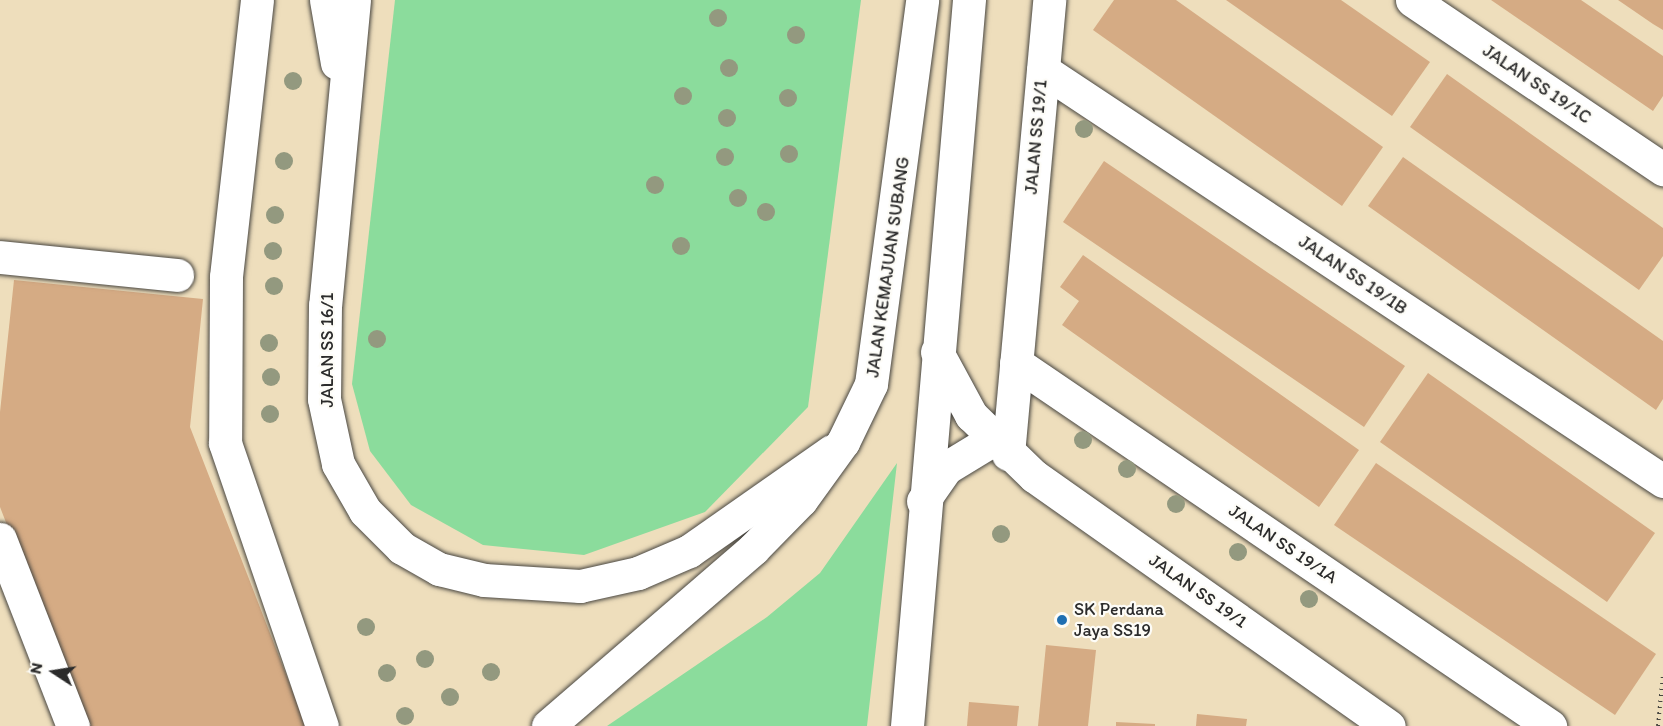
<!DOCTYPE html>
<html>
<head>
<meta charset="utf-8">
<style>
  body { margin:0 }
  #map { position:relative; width:1663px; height:726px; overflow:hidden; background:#eedebc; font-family:Itim,sans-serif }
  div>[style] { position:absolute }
  .green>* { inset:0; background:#8bdc9c }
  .building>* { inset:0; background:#d5ab84 }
  .path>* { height:4px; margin-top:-2px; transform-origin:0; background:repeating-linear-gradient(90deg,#484641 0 1.5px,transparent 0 6px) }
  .roads { filter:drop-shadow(0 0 2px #484641) drop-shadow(0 0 2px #484641) }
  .minor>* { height:33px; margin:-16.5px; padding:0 16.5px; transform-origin:16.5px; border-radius:16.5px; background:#fff }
  .major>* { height:33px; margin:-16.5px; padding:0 16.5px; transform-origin:16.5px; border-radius:16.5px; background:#fff }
  .trees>* { width:18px; height:18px; margin:-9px; border-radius:50%; background:#93997f }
  .dots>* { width:16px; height:16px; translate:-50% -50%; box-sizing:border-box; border:3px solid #fdfcf7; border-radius:50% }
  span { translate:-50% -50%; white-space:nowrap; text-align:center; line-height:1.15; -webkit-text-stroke:4.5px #fdfcf7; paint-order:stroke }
  .street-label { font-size:18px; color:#2b2b2b }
  .poi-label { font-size:18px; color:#2b2b2b }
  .left { translate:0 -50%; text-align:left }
  .north { position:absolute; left:24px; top:642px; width:60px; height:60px; -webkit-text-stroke:4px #fdfcf7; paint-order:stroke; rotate:282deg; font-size:16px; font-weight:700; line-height:24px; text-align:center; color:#2b2b2b }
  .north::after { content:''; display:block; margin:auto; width:21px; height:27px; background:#2b2b2b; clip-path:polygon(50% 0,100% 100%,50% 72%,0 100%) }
</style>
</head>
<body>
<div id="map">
  <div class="green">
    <div style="clip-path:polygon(395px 0,861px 0,808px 407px,705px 512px,584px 555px,483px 545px,411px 505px,370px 451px,352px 384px)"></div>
    <div style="clip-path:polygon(897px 463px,867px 726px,607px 726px,767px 617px,820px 573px)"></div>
  </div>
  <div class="building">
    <div style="clip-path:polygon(1114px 0,1176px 0,1383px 147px,1342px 206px,1093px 30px)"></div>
    <div style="clip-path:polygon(1226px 0,1341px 0,1430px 62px,1392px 116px)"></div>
    <div style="clip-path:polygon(1491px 0,1581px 0,1663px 56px,1663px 96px,1653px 111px)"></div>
    <div style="clip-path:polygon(1618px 0,1663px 0,1663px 30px,1653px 24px)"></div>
    <div style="clip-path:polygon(1447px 74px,1663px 228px,1663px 256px,1639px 290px,1410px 127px)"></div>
    <div style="clip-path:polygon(1403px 157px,1663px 341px,1663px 399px,1656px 410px,1368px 206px)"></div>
    <div style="clip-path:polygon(1104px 161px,1405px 366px,1364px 427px,1063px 222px)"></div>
    <div style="clip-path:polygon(1083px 255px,1359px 450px,1319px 507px,1062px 325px,1079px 301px,1060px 287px)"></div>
    <div style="clip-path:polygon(14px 280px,203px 299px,190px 427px,306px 726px,85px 726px,0 507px,0 412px)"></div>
    <div style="clip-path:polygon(1428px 373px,1655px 533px,1607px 602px,1380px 442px)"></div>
    <div style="clip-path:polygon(1376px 463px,1656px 654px,1615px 715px,1334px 525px)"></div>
    <div style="clip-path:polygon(1046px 645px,1096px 650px,1088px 726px,1038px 726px)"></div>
    <div style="clip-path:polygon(969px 702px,1019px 706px,1017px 726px,967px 726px)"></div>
    <div style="clip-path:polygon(1197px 714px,1247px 719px,1246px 726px,1196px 726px)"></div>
    <div style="clip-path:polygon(1116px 722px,1155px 724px,1155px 726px,1116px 726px)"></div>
  </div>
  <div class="path">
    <div style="left:1658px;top:726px;width:51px;rotate:-84.4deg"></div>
  </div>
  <div class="roads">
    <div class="minor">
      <div style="left:257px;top:0;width:279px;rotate:96.4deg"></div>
      <div style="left:226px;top:277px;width:166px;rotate:90.3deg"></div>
      <div style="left:225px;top:443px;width:299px;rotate:71.1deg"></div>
      <div style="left:326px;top:0;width:64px;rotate:80.1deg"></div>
      <div style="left:354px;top:0;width:306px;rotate:95.4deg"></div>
      <div style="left:325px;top:305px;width:94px;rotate:90.6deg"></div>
      <div style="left:324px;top:399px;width:66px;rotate:77.8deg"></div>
      <div style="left:338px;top:464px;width:54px;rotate:60.1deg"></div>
      <div style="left:365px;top:511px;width:52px;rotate:45deg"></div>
      <div style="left:402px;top:548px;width:43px;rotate:29.6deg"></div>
      <div style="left:439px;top:569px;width:46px;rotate:13.7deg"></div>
      <div style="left:484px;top:580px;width:96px;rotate:3.6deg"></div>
      <div style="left:580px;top:586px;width:59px;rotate:-12.6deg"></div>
      <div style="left:638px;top:573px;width:56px;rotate:-23.3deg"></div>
      <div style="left:689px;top:551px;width:174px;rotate:-35deg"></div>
      <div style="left:1412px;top:0;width:303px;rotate:34deg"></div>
      <div style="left:1043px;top:70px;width:744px;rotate:33.54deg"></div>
      <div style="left:0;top:257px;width:178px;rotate:5.8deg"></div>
      <div style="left:937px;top:352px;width:72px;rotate:61.6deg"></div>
      <div style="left:971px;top:415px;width:88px;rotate:44.1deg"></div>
      <div style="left:1034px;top:476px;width:434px;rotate:35.2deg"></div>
      <div style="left:1016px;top:363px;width:646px;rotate:34.21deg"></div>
      <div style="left:1008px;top:454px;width:456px;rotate:-84.8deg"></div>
      <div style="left:923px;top:501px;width:40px;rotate:-55.1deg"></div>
      <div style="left:946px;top:468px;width:54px;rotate:-31.3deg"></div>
      <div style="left:0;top:539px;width:201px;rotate:68.7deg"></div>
    </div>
    <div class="major">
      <div style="left:548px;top:726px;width:271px;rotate:-40.8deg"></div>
      <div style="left:753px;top:549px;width:69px;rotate:-45.6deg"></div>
      <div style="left:801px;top:500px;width:72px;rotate:-54.1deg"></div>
      <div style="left:843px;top:442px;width:64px;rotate:-64.2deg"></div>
      <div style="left:871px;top:384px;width:387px;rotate:-82.4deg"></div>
      <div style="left:907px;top:726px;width:729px;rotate:-85.12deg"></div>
    </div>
  </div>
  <div class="trees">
    <div style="left:718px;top:18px"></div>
    <div style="left:796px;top:35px"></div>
    <div style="left:729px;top:68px"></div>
    <div style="left:293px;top:81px"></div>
    <div style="left:683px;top:96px"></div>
    <div style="left:788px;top:98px"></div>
    <div style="left:727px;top:118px"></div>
    <div style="left:1084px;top:129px"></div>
    <div style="left:789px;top:154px"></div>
    <div style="left:725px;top:157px"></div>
    <div style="left:284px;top:161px"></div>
    <div style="left:655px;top:185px"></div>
    <div style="left:738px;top:198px"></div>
    <div style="left:766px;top:212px"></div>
    <div style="left:275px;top:215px"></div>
    <div style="left:681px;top:246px"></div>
    <div style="left:273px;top:251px"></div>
    <div style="left:274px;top:286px"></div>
    <div style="left:377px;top:339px"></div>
    <div style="left:269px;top:343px"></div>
    <div style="left:271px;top:377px"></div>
    <div style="left:270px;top:414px"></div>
    <div style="left:1083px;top:440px"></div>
    <div style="left:1127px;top:469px"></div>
    <div style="left:1176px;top:504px"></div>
    <div style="left:1001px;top:534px"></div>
    <div style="left:1238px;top:552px"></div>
    <div style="left:1309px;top:599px"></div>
    <div style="left:366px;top:627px"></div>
    <div style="left:425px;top:659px"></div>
    <div style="left:491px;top:672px"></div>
    <div style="left:387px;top:673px"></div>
    <div style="left:450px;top:697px"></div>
    <div style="left:405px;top:716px"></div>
  </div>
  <div class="dots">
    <div style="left:1062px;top:620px;background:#1f6fb2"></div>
  </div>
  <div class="street-label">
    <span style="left:1537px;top:84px;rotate:34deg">JALAN SS 19/1C</span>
    <span style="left:1036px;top:137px;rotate:-85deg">JALAN SS 19/1</span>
    <span style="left:888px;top:267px;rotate:-82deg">JALAN KEMAJUAN SUBANG</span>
    <span style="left:1353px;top:275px;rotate:34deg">JALAN SS 19/1B</span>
    <span style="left:327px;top:350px;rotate:-90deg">JALAN SS 16/1</span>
    <span style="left:1283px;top:544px;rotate:34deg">JALAN SS 19/1A</span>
    <span style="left:1198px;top:591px;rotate:35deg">JALAN SS 19/1</span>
  </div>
  <div class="poi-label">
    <span class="left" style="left:1074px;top:620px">SK Perdana<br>Jaya SS19</span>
  </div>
  <div class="north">N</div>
</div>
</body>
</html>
